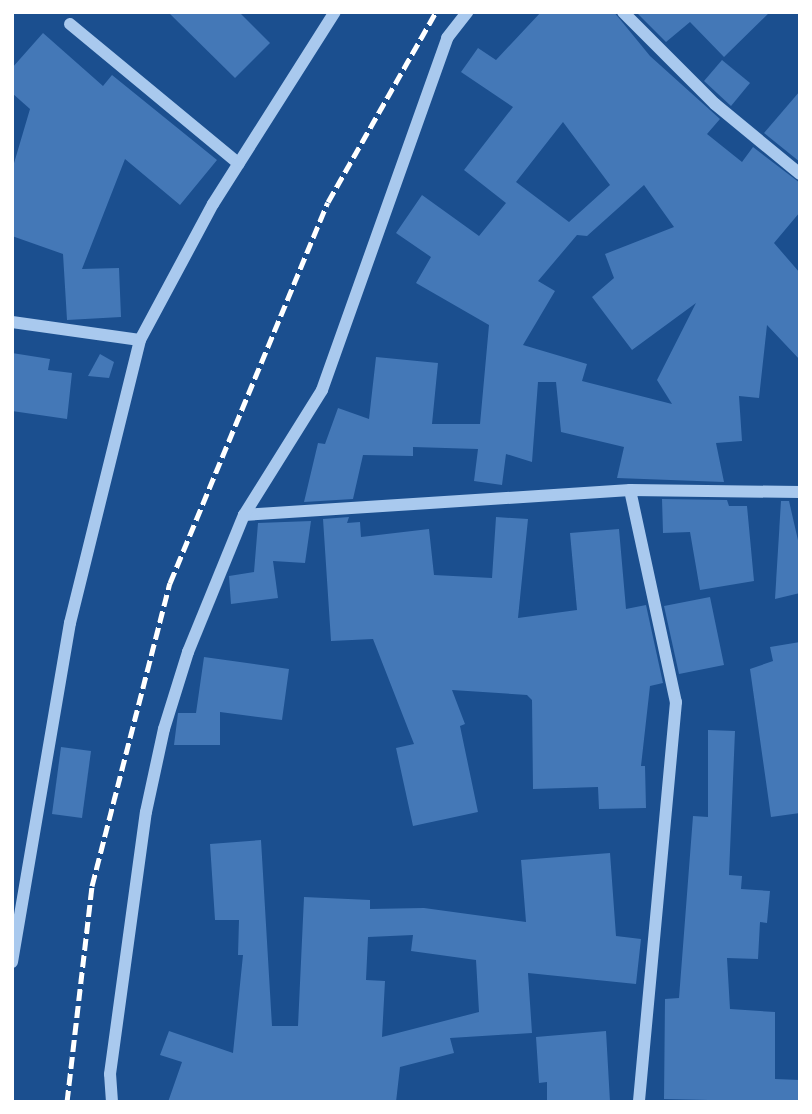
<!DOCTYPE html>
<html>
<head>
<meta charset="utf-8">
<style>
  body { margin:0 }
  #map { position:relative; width:812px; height:1114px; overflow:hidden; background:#1b4f8f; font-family:Jost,sans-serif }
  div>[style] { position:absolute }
  .building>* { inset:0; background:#4478b7 }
  .minor>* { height:12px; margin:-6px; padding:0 6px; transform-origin:6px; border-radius:6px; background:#a9c9ee }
  .rail>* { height:5px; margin-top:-2.5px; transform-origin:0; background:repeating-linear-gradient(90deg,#fff 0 12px,transparent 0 17px) }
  span { translate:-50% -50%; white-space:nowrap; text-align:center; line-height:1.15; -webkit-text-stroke:6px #1b4f8f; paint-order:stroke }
  .frame { position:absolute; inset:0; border:14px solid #fff; pointer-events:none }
</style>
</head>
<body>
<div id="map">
  <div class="building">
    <div style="clip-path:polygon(168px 12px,239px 12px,270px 43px,235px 78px)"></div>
    <div style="clip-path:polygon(evenodd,541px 12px,614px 12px,650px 56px,720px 119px,707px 134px,742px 162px,753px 147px,800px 183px,800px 212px,774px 243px,800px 273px,800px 360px,767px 325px,759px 398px,739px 396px,742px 441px,716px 443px,724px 482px,617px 478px,624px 447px,561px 432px,556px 382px,538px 382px,532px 462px,506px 454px,502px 485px,474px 481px,478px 449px,413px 447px,413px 456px,363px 455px,353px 499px,304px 502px,318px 443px,325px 444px,338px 408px,369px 419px,376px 357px,438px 363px,432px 424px,480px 424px,489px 325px,416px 283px,431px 257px,396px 233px,422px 195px,479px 236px,506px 203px,464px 170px,513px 107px,461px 72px,478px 48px,496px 60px,541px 12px,563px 122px,610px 185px,569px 222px,516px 182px,563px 122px,541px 12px,644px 185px,674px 227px,605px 254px,614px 278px,592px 297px,632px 350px,696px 303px,657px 380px,672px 404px,582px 381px,587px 364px,523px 345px,555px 291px,538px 281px,577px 235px,587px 236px,644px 185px)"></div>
    <div style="clip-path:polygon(636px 12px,770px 12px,724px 57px,690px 22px,666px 42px)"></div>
    <div style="clip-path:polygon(43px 33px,103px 86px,112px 75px,217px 160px,180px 205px,125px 159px,82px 269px,119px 268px,121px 317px,67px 320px,63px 254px,12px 236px,12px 170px,30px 109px,12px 93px,12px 68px)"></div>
    <div style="clip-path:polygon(722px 60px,750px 83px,731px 106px,704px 81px)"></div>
    <div style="clip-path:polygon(800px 91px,800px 162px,764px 133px)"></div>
    <div style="clip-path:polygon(12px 353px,50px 359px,48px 370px,72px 373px,67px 419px,12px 411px)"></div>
    <div style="clip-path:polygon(100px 354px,114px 362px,109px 378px,88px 376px)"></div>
    <div style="clip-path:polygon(662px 499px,727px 500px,729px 506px,747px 506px,754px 581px,700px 590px,690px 532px,663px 533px)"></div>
    <div style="clip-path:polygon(781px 501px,789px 501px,800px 549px,800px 593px,775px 599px)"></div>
    <div style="clip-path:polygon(349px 517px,347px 523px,360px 522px,361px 537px,429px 529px,434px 575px,492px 578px,496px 517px,528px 519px,518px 618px,577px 610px,570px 533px,619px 529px,626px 609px,646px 605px,663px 683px,650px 686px,641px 766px,645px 766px,646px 808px,599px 809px,598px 787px,533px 789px,532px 700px,527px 695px,452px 690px,465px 724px,460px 726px,478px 812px,413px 826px,396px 748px,414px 744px,373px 639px,331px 641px,323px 519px)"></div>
    <div style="clip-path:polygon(311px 521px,305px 563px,273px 561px,278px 598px,231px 604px,229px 576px,254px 572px,258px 523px)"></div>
    <div style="clip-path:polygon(710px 597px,724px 665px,679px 674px,664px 606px)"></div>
    <div style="clip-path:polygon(800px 642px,800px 813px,771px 817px,750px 669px,773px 661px,770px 647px)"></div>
    <div style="clip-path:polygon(204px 657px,289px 669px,282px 720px,220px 712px,220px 745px,174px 745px,178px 713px,196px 713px)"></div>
    <div style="clip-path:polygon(708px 730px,735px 731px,729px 875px,742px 876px,741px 889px,770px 891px,767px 923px,760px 922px,758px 959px,727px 958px,730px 1009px,775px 1012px,775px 1079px,800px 1080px,800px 1102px,664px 1099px,665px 999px,679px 998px,693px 816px,708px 817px)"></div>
    <div style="clip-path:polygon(61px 747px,91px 751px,82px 818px,52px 814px)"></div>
    <div style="clip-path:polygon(evenodd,261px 840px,272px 1026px,298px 1026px,304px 897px,370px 900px,370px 909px,424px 908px,526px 922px,521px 860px,610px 853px,616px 936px,641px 939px,636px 984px,528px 973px,532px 1033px,450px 1038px,454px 1053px,400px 1067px,396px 1102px,168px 1102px,182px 1062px,160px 1055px,169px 1031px,233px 1053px,243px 955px,238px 955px,239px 920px,215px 920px,210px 844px,261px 840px,413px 935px,411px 951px,476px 960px,479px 1012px,382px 1037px,385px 981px,366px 980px,368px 937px,413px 935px)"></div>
    <div style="clip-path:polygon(606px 1031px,610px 1102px,547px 1102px,547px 1082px,539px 1083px,536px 1037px)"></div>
  </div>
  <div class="minor">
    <div style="left:623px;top:12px;width:130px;rotate:45deg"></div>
    <div style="left:715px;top:104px;width:110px;rotate:39.5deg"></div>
    <div style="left:70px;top:24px;width:219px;rotate:39.6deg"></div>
    <div style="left:12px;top:322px;width:129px;rotate:8deg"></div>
    <div style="left:630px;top:490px;width:217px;rotate:77.8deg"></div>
    <div style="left:676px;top:702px;width:402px;rotate:95.3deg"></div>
    <div style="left:244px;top:515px;width:387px;rotate:-3.7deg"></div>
    <div style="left:630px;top:490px;width:170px;rotate:0.7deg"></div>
    <div style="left:12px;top:962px;width:344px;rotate:-80.3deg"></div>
    <div style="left:70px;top:623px;width:292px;rotate:-76.1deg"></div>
    <div style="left:140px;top:340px;width:154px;rotate:-61.8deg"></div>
    <div style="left:213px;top:204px;width:227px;rotate:-57.6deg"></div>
    <div style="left:112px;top:1102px;width:28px;rotate:-94deg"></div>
    <div style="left:110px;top:1074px;width:264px;rotate:-82.2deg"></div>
    <div style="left:146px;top:812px;width:85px;rotate:-77.8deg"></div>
    <div style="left:164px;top:729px;width:81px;rotate:-72.7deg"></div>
    <div style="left:188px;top:652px;width:148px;rotate:-67.8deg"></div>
    <div style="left:244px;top:515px;width:147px;rotate:-58deg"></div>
    <div style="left:322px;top:390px;width:374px;rotate:-70.4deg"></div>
    <div style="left:447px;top:38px;width:33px;rotate:-52deg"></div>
  </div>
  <div class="rail">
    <div style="left:67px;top:1102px;width:217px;rotate:-83.4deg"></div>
    <div style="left:92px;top:886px;width:313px;rotate:-75.6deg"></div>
    <div style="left:170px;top:583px;width:412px;rotate:-67.5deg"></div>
    <div style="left:328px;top:202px;width:219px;rotate:-60.4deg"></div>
  </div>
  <div class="frame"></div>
</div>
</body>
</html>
